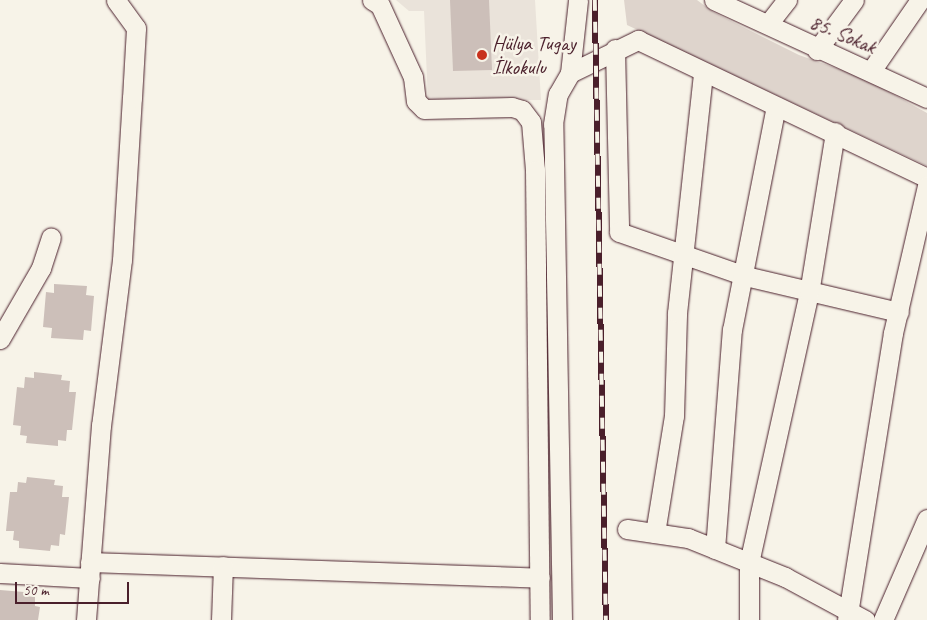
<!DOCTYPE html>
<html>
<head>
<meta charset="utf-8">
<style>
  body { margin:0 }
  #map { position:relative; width:927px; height:620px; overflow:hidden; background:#f7f3e8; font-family:Caveat,sans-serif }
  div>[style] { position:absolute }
  .built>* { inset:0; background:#eae3da }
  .green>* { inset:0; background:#ded4cc }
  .building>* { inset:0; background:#ccbfb9 }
  .roads { filter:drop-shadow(0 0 1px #4a1f2b) drop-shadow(0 0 1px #4a1f2b) }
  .minor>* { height:19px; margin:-9.5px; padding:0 9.5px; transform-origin:9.5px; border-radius:9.5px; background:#f7f3e8 }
  .rail>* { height:5.5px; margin-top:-2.75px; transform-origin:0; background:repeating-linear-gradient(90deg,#f7f3e8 0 11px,#4a1f2b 0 22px); box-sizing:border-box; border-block:1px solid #4a1f2b }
  .dots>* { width:14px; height:14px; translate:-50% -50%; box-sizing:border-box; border:2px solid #f7f3e8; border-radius:50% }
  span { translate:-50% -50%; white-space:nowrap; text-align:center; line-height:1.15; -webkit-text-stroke:5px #f7f3e8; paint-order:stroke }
  .street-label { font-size:21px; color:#4a1f2b }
  .poi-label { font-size:21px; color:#4a1f2b }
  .left { translate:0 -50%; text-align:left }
  .scale { position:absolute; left:15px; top:582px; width:114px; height:22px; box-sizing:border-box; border:2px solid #4a1f2b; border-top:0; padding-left:6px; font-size:15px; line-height:18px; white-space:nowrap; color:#4a1f2b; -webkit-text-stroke:4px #f7f3e8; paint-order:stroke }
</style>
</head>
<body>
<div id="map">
  <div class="built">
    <div style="clip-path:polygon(396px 0,535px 0,541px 100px,428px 101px,424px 11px,409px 11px)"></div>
  </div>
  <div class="green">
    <div style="clip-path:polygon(624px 0,697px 0,713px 12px,799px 55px,864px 78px,927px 113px,927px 166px,627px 25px)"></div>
  </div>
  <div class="building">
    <div style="clip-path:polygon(450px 0,489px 0,492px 70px,453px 71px)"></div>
    <div style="clip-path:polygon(54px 284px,87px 286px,86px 295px,94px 296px,91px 331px,84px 330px,83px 340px,51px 338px,52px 328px,43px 327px,46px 292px,54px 293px)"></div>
    <div style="clip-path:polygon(34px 372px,62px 375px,61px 380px,70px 381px,69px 392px,76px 392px,72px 430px,67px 430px,66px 441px,58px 440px,58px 446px,26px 443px,27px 436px,20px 435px,21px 426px,13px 425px,17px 387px,24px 388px,25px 377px,34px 378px)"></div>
    <div style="clip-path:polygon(27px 477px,55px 480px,54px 485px,63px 486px,62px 497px,69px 497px,65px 535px,60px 534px,59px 546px,51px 545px,50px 551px,19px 548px,19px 541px,13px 540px,14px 531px,6px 531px,10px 492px,17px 492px,18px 482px,26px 483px)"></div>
    <div style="clip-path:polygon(0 590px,24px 592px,24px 596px,35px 597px,35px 606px,40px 607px,38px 620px,0 620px)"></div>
  </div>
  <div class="roads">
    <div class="minor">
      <div style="left:372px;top:0;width:9px;rotate:32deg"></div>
      <div style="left:380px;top:5px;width:79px;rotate:65.4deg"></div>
      <div style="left:413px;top:77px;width:24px;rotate:83deg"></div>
      <div style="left:416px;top:101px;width:11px;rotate:45deg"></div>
      <div style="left:424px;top:109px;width:88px;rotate:-1.3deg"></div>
      <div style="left:512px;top:107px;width:10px;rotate:17deg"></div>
      <div style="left:522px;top:110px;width:15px;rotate:53deg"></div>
      <div style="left:531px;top:122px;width:48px;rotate:85.2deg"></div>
      <div style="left:535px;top:170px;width:450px;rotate:89.4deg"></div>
      <div style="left:714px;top:0;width:234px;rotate:24.7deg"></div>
      <div style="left:768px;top:24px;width:31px;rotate:-52deg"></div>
      <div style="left:615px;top:49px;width:183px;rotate:88.7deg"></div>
      <div style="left:619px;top:232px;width:133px;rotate:19.2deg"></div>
      <div style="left:745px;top:276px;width:158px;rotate:13.2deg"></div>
      <div style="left:817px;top:50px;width:62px;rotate:-53.5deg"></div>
      <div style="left:871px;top:71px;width:86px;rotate:-55.4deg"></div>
      <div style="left:570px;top:73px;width:73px;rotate:-83.7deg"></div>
      <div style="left:0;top:339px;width:82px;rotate:-60deg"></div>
      <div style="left:41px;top:268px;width:32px;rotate:-72deg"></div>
      <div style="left:627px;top:529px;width:62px;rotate:8.4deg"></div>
      <div style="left:688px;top:538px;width:105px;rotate:21.9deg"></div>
      <div style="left:785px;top:577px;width:91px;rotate:28.3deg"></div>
      <div style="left:655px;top:533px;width:119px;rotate:-80.8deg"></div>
      <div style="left:674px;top:416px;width:103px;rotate:-88.3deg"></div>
      <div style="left:677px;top:313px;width:241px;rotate:-83.8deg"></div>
      <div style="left:715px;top:549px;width:220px;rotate:-85.6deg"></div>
      <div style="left:732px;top:330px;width:228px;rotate:-78.9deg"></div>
      <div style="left:90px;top:562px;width:450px;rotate:2deg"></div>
      <div style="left:0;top:573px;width:90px;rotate:3.2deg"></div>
      <div style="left:86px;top:620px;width:195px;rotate:-85.6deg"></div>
      <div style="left:101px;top:426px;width:167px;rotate:-82.8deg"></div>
      <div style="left:122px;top:260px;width:162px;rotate:-86.5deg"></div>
      <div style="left:132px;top:98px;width:70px;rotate:-86.7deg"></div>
      <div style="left:136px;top:28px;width:34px;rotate:-126deg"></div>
      <div style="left:221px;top:620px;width:54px;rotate:-87.9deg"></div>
      <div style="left:562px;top:620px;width:496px;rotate:-91deg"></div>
      <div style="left:553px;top:124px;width:30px;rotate:-81deg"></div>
      <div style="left:558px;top:94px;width:24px;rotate:-60deg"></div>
      <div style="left:570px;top:73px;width:76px;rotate:-25.9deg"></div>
      <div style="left:638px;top:40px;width:320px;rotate:25.5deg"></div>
      <div style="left:749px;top:620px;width:57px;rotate:-90deg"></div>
      <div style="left:749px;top:563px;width:277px;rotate:-77.5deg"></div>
      <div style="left:809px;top:293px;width:163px;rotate:-80.8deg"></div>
      <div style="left:847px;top:620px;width:291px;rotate:-80.9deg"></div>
      <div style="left:893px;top:333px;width:151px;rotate:-77deg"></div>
      <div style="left:883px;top:620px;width:110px;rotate:-66.5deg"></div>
    </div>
  </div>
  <div class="rail">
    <div style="left:595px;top:0;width:620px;rotate:88.98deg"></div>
  </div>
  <div class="dots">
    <div style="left:482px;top:55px;background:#c8321e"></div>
  </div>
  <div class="street-label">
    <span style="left:843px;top:34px;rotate:23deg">85. Sokak</span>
  </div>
  <div class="poi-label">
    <span class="left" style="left:492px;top:55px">Hülya Tugay<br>İlkokulu</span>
  </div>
  <div class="scale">50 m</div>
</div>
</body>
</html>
